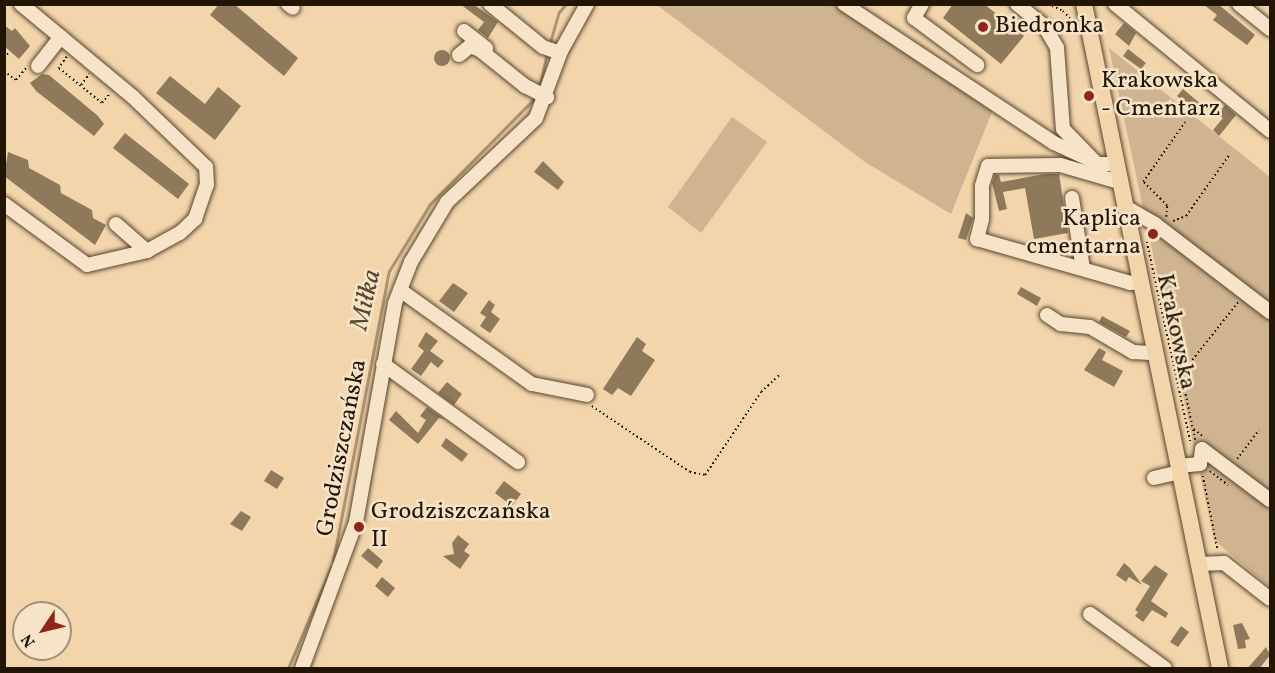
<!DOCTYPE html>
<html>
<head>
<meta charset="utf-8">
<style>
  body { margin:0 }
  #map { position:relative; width:1275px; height:673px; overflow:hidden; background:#f3d5ab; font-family:Vollkorn,serif }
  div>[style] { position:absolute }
  .green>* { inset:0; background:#cfb48f }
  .stream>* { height:3px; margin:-1.5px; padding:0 1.5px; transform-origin:1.5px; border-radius:1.5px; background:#ac9472 }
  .building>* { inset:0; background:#8f795b }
  .round { border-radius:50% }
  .path>* { height:1.5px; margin-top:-0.75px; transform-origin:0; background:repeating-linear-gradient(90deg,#221504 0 1.5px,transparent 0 4.5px) }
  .roads { filter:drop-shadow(0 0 2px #56452e) drop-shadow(0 0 2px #56452e) }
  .minor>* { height:14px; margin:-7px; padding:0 7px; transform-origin:7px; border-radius:7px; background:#f7e4c8 }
  .major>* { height:16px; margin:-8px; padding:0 8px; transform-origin:8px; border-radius:8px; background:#f3d5ab }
  .dots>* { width:16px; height:16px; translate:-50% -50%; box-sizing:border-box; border:3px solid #f7e4c8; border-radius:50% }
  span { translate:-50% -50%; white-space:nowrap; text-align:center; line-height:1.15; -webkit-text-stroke:5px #f7e4c8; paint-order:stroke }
  .poi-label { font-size:24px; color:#221504 }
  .left { translate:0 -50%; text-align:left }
  .right { translate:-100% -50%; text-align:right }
  .street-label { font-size:24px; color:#221504 }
  .water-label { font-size:26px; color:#594830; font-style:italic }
  .frame { position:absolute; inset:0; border:6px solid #221504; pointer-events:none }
  .north { position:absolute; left:12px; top:601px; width:60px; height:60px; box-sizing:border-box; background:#f7e4c8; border:2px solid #a2917a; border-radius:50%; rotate:235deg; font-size:16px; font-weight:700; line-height:24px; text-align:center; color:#221504 }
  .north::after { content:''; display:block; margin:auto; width:21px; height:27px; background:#8f2418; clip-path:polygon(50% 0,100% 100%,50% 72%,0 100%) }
</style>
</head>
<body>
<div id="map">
  <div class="green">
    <div style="clip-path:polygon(657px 5px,840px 5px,994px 107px,951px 214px,865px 162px)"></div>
    <div style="clip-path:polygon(1109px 48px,1270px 177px,1270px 587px,1214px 540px)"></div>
    <div style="clip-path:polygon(732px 117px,767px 142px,701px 233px,668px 207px)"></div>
  </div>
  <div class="stream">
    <div style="left:549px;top:46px;width:35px;rotate:-74deg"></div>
    <div style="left:559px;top:12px;width:11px;rotate:-49deg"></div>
    <div style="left:540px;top:85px;width:33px;rotate:-78deg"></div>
    <div style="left:333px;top:561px;width:295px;rotate:-79.1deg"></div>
    <div style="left:389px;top:271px;width:79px;rotate:-58.5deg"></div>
    <div style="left:430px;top:204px;width:149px;rotate:-45.3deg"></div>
    <div style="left:288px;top:668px;width:110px;rotate:-66.9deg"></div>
  </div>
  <div class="building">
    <div style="clip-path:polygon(219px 4px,234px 4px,298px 58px,284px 76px,210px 15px)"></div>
    <div style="clip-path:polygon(460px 4px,473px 4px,498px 22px,488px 38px,478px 30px,484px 22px)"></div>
    <div style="clip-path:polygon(953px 4px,984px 4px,1024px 36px,1001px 64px,943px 18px)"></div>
    <div style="clip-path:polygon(1203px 4px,1218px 4px,1255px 35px,1247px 45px,1213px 20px,1217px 15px)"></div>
    <div style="clip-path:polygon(1124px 23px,1136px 33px,1129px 46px,1115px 34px)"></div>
    <div style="clip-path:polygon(4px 25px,12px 31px,15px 28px,30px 46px,19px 59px,4px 46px)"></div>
    <div style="clip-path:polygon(1128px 49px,1146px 63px,1141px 69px,1123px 56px)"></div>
    <div class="round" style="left:434px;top:50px;width:16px;height:16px"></div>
    <div style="clip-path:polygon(42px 74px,49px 75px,98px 116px,104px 124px,94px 136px,36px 91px,30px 83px)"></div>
    <div style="clip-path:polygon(170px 76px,205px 104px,218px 87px,241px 106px,215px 140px,156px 93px)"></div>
    <div style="clip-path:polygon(1183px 89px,1202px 105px,1197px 112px,1177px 96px)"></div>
    <div style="clip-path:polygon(1225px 105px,1236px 115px,1219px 136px,1213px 130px,1223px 118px,1218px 114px)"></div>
    <div style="clip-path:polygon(125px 133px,189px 184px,178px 199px,113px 148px)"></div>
    <div style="clip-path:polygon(8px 152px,28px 160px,29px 168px,60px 185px,61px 193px,92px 210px,93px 218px,106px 225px,95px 245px,4px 176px)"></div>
    <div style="clip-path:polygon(543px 161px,564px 182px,558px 190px,534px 172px)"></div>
    <div style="clip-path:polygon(1045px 174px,1059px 174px,1068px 233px,1034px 239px,1025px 188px,1003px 192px,1007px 209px,999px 211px,992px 183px,995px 175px,999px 175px,1001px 182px)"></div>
    <div style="clip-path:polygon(966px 213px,973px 218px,966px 240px,958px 238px)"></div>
    <div style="clip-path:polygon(453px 283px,468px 293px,454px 312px,439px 301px)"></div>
    <div style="clip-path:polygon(1021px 287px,1041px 298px,1037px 306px,1017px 294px)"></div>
    <div style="clip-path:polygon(489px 300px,495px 305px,491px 312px,500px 319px,490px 333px,480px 326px,486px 317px,480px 313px)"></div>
    <div style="clip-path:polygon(1102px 316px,1130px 331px,1126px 337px,1099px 322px)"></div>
    <div style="clip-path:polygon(426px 332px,438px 341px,430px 351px,444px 361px,438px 368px,431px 362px,421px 376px,411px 369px,424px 351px,418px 346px)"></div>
    <div style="clip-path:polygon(637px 337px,646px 344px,642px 351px,655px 360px,631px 396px,618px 388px,612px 395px,603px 389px)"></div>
    <div style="clip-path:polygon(1099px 348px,1106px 352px,1102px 360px,1123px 371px,1114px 387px,1084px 370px)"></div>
    <div style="clip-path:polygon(447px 382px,462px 394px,454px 405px,438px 393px)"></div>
    <div style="clip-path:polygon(427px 407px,444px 419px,439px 418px,418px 444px,389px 420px,396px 411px,418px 433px,426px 420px,420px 416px)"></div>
    <div style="clip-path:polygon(446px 438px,468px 454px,462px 462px,441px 446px)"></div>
    <div style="clip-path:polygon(271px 470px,284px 478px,277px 489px,264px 481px)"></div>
    <div style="clip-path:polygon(504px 481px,521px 494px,512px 506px,495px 493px)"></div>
    <div style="clip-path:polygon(241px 511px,251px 517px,242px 531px,230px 524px)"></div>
    <div style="clip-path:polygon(458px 535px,469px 544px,464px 551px,470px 555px,460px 569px,443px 556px,454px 554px,452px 543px)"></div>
    <div style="clip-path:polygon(368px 548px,383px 561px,377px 569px,361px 556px)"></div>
    <div style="clip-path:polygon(1124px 563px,1130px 568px,1142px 585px,1129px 577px,1126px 582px,1116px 575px)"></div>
    <div style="clip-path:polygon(1155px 565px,1168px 574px,1151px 601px,1168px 613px,1166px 618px,1152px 610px,1143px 622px,1135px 616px,1138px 612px,1135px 610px,1150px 586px,1141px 581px)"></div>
    <div style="clip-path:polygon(382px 577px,395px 588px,388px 597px,375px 586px)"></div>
    <div style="clip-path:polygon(1242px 623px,1250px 639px,1245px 640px,1246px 648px,1238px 649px,1233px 625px)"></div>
    <div style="clip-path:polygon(1181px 626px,1189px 632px,1178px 647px,1170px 642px)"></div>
    <div style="clip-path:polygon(1266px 647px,1270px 655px,1259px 669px,1247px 669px)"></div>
  </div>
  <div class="path">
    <div style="left:1048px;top:4px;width:17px;rotate:25deg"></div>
    <div style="left:1063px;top:11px;width:16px;rotate:45deg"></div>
    <div style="left:67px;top:57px;width:14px;rotate:126deg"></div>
    <div style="left:59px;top:68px;width:55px;rotate:39.1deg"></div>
    <div style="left:102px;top:103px;width:13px;rotate:-51deg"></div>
    <div style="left:4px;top:58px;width:8px;rotate:-50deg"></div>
    <div style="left:4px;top:71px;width:15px;rotate:37deg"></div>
    <div style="left:16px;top:80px;width:17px;rotate:-50deg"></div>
    <div style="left:4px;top:84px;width:11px;rotate:-85deg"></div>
    <div style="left:81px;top:85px;width:14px;rotate:-54deg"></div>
    <div style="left:1166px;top:217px;width:11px;rotate:-85deg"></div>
    <div style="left:1167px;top:206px;width:34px;rotate:-135deg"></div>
    <div style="left:1143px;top:182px;width:73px;rotate:-55deg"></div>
    <div style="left:1173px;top:221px;width:14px;rotate:-21deg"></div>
    <div style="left:1186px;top:216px;width:75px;rotate:-54.8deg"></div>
    <div style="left:1147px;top:242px;width:207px;rotate:77.7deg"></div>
    <div style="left:592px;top:406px;width:118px;rotate:34deg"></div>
    <div style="left:690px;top:472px;width:15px;rotate:11deg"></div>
    <div style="left:705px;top:475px;width:100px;rotate:-56deg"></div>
    <div style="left:761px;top:392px;width:26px;rotate:-43deg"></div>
    <div style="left:1194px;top:429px;width:13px;rotate:39deg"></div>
    <div style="left:1195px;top:440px;width:67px;rotate:-102deg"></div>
    <div style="left:1181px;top:374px;width:92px;rotate:-51.6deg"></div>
    <div style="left:1237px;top:459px;width:36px;rotate:-53deg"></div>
    <div style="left:1210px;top:471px;width:23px;rotate:38deg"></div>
    <div style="left:1203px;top:476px;width:76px;rotate:78.7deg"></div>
  </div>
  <div class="roads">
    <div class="minor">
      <div style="left:288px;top:4px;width:6px;rotate:39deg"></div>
      <div style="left:490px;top:4px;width:68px;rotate:39.1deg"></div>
      <div style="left:543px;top:47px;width:18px;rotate:19deg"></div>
      <div style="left:844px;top:4px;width:252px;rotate:33.5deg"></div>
      <div style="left:1054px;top:143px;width:45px;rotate:24.9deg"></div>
      <div style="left:922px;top:4px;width:16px;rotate:120deg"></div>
      <div style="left:914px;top:18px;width:79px;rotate:36.7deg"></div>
      <div style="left:1017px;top:4px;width:36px;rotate:39deg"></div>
      <div style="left:1045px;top:27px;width:24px;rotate:60deg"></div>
      <div style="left:1057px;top:48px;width:81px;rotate:85.8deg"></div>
      <div style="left:1063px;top:129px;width:49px;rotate:45.8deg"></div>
      <div style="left:1097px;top:164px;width:19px"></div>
      <div style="left:1115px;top:4px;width:200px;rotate:39.3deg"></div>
      <div style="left:1239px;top:4px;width:40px;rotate:39deg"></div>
      <div style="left:464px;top:31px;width:28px;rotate:38deg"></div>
      <div style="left:459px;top:55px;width:14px;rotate:-39deg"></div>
      <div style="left:470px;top:46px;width:11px;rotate:22deg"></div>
      <div style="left:480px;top:50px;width:58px;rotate:38.7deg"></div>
      <div style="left:525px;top:86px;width:25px;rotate:27deg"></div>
      <div style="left:38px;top:66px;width:37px;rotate:-52deg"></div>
      <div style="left:1119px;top:182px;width:61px;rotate:-163.9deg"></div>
      <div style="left:1060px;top:165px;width:72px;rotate:179.2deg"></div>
      <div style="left:988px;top:166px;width:21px;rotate:107deg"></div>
      <div style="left:982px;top:186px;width:33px;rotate:90deg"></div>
      <div style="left:982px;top:219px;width:21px;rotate:104deg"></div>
      <div style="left:977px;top:239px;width:159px;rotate:16deg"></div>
      <div style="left:1130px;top:283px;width:10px;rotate:-6deg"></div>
      <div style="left:1072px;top:198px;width:72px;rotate:81.2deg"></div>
      <div style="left:4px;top:204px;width:103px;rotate:36.3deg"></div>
      <div style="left:87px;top:265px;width:62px;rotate:-13.1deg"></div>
      <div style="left:147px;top:251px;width:38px;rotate:-29deg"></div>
      <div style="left:180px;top:233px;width:21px;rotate:-43deg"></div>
      <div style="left:195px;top:219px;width:36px;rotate:-71deg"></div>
      <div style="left:207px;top:185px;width:18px;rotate:-93deg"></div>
      <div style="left:206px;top:167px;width:101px;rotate:-136.2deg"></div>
      <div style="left:133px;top:97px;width:146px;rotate:-140.3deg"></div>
      <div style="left:1124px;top:206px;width:36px;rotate:30deg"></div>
      <div style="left:1155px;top:224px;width:145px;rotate:37.4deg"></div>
      <div style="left:116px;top:224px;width:41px;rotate:41.1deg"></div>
      <div style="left:400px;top:290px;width:162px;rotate:35.5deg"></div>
      <div style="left:532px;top:384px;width:56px;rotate:11.3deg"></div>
      <div style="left:1047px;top:315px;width:17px;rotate:33deg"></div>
      <div style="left:1061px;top:324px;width:29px;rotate:6deg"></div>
      <div style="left:1090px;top:327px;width:50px;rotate:30.2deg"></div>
      <div style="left:1133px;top:352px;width:22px;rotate:3deg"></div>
      <div style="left:383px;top:364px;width:167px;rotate:36deg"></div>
      <div style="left:1178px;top:466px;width:22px;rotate:-5deg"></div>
      <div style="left:1200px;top:464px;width:15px;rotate:-82deg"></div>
      <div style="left:1202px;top:449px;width:85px;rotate:36.9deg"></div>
      <div style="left:1154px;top:478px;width:26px;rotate:-13deg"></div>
      <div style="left:1198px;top:564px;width:26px;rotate:-2deg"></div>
      <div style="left:1224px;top:563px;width:58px;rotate:38deg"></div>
      <div style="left:1090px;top:614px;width:92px;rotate:35.8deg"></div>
      <div style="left:302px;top:668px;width:156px;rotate:-69.7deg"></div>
      <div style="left:356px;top:522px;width:222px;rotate:-79.9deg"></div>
      <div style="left:395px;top:303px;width:44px;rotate:-68.7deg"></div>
      <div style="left:411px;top:262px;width:70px;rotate:-59deg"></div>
      <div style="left:447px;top:202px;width:122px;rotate:-43.3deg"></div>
      <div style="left:536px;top:118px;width:72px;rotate:-69.5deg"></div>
      <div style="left:561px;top:51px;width:54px;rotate:-61deg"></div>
    </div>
    <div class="major">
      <div style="left:1084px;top:4px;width:678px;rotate:78.42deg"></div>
    </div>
  </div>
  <div class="dots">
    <div style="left:983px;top:27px;background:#8f2418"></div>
    <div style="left:1089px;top:96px;background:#8f2418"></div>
    <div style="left:1153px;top:234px;background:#8f2418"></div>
    <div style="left:359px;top:527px;background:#8f2418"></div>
  </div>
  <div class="poi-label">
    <span class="left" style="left:995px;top:27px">Biedronka</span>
    <span class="left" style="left:1101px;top:96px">Krakowska<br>- Cmentarz</span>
    <span class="right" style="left:1141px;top:234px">Kaplica<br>cmentarna</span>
    <span class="left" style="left:371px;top:527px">Grodziszczańska<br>II</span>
  </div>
  <div class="street-label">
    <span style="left:1175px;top:332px;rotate:78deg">Krakowska</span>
    <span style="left:343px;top:448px;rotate:-79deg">Grodziszczańska</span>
  </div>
  <div class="water-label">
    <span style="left:367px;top:300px;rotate:-77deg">Miłka</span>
  </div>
  <div class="frame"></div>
  <div class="north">N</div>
</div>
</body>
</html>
